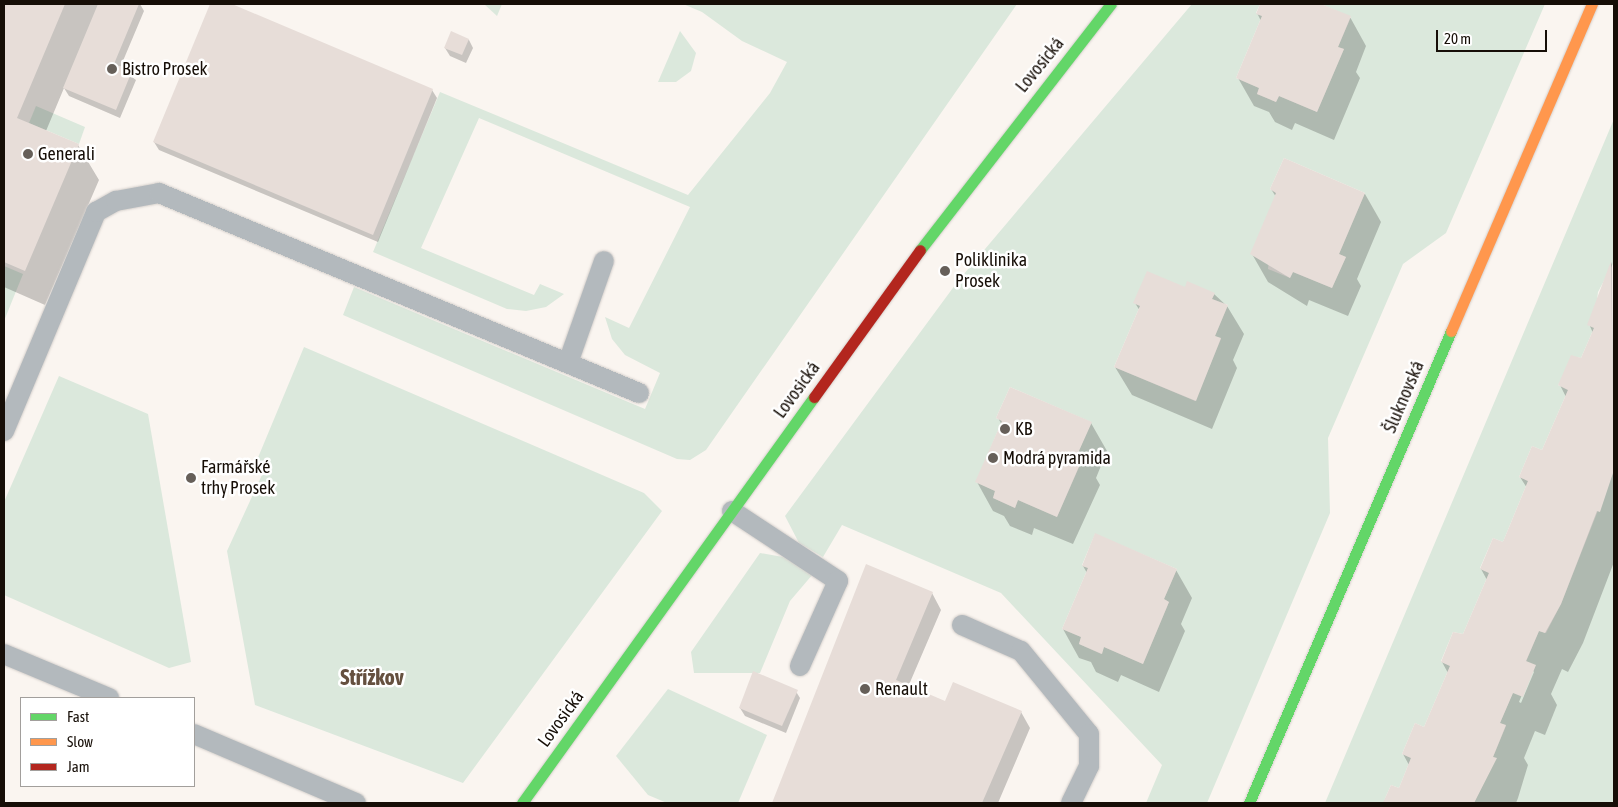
<!DOCTYPE html>
<html>
<head>
<meta charset="utf-8">
<style>
  body { margin:0 }
  #map { position:relative; width:1618px; height:807px; overflow:hidden; background:#faf5f0; font-family:"Asap Condensed",sans-serif }
  div>[style] { position:absolute }
  .green>* { inset:0; background:#dbe8dc }
  .shadow>* { inset:0; background:#0003 }
  .building>* { inset:0; background:#e7ddd8 }
  .roads { filter:drop-shadow(0 0 1px #d5d0cc) drop-shadow(0 0 1px #d5d0cc) }
  .lane>* { height:20px; margin:-10px; padding:0 10px; transform-origin:10px; border-radius:10px; background:#b3b9bd }
  .fast>* { height:11px; margin:-5.5px; padding:0 5.5px; transform-origin:5.5px; border-radius:5.5px; background:#63d668 }
  .slow>* { height:11px; margin:-5.5px; padding:0 5.5px; transform-origin:5.5px; border-radius:5.5px; background:#ff974d }
  .jam>* { height:11px; margin:-5.5px; padding:0 5.5px; transform-origin:5.5px; border-radius:5.5px; background:#b3261e }
  .dots>* { width:14px; height:14px; translate:-50% -50%; box-sizing:border-box; border:2px solid #fff; border-radius:50% }
  span { translate:-50% -50%; white-space:nowrap; text-align:center; line-height:1.15; -webkit-text-stroke:5px #fff; paint-order:stroke }
  .street-label { font-size:18px; color:#160e07 }
  .poi-label { font-size:18px; color:#160e07 }
  .left { translate:0 -50%; text-align:left }
  .district-label { font-size:22px; color:#65503f; font-weight:700 }
  .frame { position:absolute; inset:0; border:5px solid #160e07; pointer-events:none }
  .legend { position:absolute; left:20px; top:697px; width:175px; height:90px; box-sizing:border-box; background:#fff; border:1px solid #a29f9c; margin:0; padding:6px 9px; list-style:none; font-size:15px; color:#160e07 }
  .legend li { display:flex; align-items:center; gap:10px; height:25px }
  .legend b { width:25px; border:1px solid #a29f9c }
  .scale { position:absolute; left:1436px; top:30px; width:111px; height:22px; box-sizing:border-box; border:2px solid #160e07; border-top:0; padding-left:6px; font-size:15px; line-height:18px; white-space:nowrap; color:#160e07; -webkit-text-stroke:4px #fff; paint-order:stroke }
</style>
</head>
<body>
<div id="map">
  <div class="green">
    <div style="clip-path:polygon(484px 4px,502px 4px,497px 16px)"></div>
    <div style="clip-path:polygon(683px 4px,1017px 4px,706px 450px,690px 460px,677px 459px,343px 315px,354px 287px,645px 409px,660px 373px,625px 355px,612px 339px,605px 317px,629px 328px,690px 207px,479px 118px,421px 248px,534px 295px,540px 284px,564px 294px,546px 307px,526px 311px,507px 309px,373px 252px,440px 92px,688px 195px,770px 93px,787px 62px,742px 41px,702px 12px)"></div>
    <div style="clip-path:polygon(evenodd,1192px 4px,1260px 4px,1256px 13px,1262px 16px,1236px 78px,1259px 88px,1257px 94px,1276px 102px,1279px 96px,1317px 112px,1344px 49px,1338px 47px,1351px 17px,1321px 4px,1545px 4px,1446px 233px,1403px 264px,1328px 438px,1330px 513px,1207px 803px,1146px 803px,1162px 765px,1001px 593px,842px 525px,823px 557px,799px 543px,785px 516px,958px 281px,1192px 4px,1284px 158px,1365px 193px,1339px 254px,1346px 257px,1332px 288px,1293px 272px,1290px 278px,1268px 269px,1276px 193px,1270px 189px,1284px 158px,1192px 4px,1185px 287px,1214px 293px,1212px 299px,1228px 305px,1215px 336px,1221px 339px,1195px 401px,1114px 367px,1140px 306px,1185px 287px,1192px 4px,1010px 387px,1091px 422px,1078px 453px,1084px 456px,1057px 517px,1018px 500px,1015px 508px,993px 498px,995px 491px,976px 482px,1002px 421px,996px 418px,1010px 387px,1192px 4px,1095px 534px,1177px 569px,1164px 599px,1169px 602px,1143px 664px,1104px 647px,1101px 654px,1079px 644px,1081px 637px,1062px 629px,1088px 568px,1082px 565px,1095px 534px)"></div>
    <div style="clip-path:polygon(680px 31px,696px 53px,691px 71px,676px 82px,658px 82px)"></div>
    <div style="clip-path:polygon(36px 106px,85px 127px,79px 144px,29px 123px)"></div>
    <div style="clip-path:polygon(1614px 119px,1614px 262px,1598px 292px,1594px 328px,1581px 358px,1575px 357px,1558px 385px,1568px 390px,1542px 450px,1532px 446px,1519px 477px,1528px 481px,1503px 542px,1493px 538px,1480px 568px,1489px 573px,1463px 634px,1453px 632px,1441px 661px,1450px 666px,1424px 727px,1415px 723px,1402px 754px,1411px 758px,1399px 788px,1391px 785px,1383px 803px,1325px 803px)"></div>
    <div style="clip-path:polygon(4px 266px,23px 274px,4px 321px)"></div>
    <div style="clip-path:polygon(304px 347px,644px 493px,662px 511px,463px 783px,255px 705px,227px 551px,267px 464px,257px 460px)"></div>
    <div style="clip-path:polygon(59px 376px,148px 414px,191px 662px,169px 668px,4px 595px,4px 502px)"></div>
    <div style="clip-path:polygon(1614px 470px,1614px 803px,1474px 803px,1496px 758px,1493px 757px,1506px 726px,1500px 723px,1539px 631px,1546px 633px,1561px 604px)"></div>
    <div style="clip-path:polygon(760px 553px,783px 557px,813px 574px,790px 601px,760px 673px,694px 673px,691px 652px)"></div>
    <div style="clip-path:polygon(668px 689px,767px 735px,738px 803px,667px 803px,648px 795px,616px 756px)"></div>
  </div>
  <div class="shadow">
    <div style="clip-path:polygon(4px 4px,140px 4px,144px 11px,120px 68px,136px 80px,120px 118px,69px 96px,64px 88px,46px 131px,78px 145px,99px 180px,45px 305px,4px 287px)"></div>
    <div style="clip-path:polygon(212px 4px,228px 4px,432px 90px,437px 98px,378px 242px,159px 150px,154px 142px)"></div>
    <div style="clip-path:polygon(1261px 4px,1318px 4px,1350px 17px,1366px 46px,1356px 72px,1360px 78px,1334px 140px,1295px 123px,1292px 130px,1275px 122px,1269px 112px,1254px 106px,1238px 78px,1261px 21px,1257px 13px)"></div>
    <div style="clip-path:polygon(452px 33px,469px 40px,473px 48px,466px 63px,450px 56px,445px 48px)"></div>
    <div style="clip-path:polygon(1271px 189px,1365px 194px,1381px 222px,1357px 279px,1361px 286px,1348px 316px,1309px 300px,1307px 306px,1268px 282px,1252px 254px,1276px 197px)"></div>
    <div style="clip-path:polygon(evenodd,1612px 262px,1614px 562px,1583px 643px,1568px 672px,1562px 669px,1551px 694px,1557px 705px,1545px 735px,1535px 731px,1524px 758px,1528px 765px,1518px 798px,1516px 803px,1383px 803px,1392px 786px,1399px 790px,1409px 765px,1403px 754px,1425px 729px,1448px 673px,1442px 662px,1464px 636px,1487px 580px,1481px 569px,1503px 543px,1527px 488px,1520px 477px,1543px 452px,1566px 397px,1560px 385px,1582px 360px,1593px 333px,1589px 324px,1612px 262px,1532px 670px,1534px 672px,1521px 703px,1519px 702px,1532px 670px)"></div>
    <div style="clip-path:polygon(1186px 289px,1214px 294px,1227px 306px,1244px 334px,1233px 360px,1237px 368px,1212px 429px,1132px 395px,1115px 367px,1140px 311px,1135px 303px)"></div>
    <div style="clip-path:polygon(998px 418px,1091px 423px,1107px 451px,1096px 478px,1100px 485px,1073px 544px,1034px 528px,1032px 535px,1010px 526px,1004px 516px,993px 511px,977px 482px,1002px 425px)"></div>
    <div style="clip-path:polygon(867px 566px,932px 593px,941px 610px,908px 687px,946px 702px,1021px 712px,1030px 728px,998px 803px,773px 803px)"></div>
    <div style="clip-path:polygon(1083px 566px,1176px 570px,1192px 598px,1181px 624px,1185px 631px,1159px 692px,1121px 675px,1118px 682px,1096px 672px,1091px 662px,1079px 658px,1063px 629px,1087px 573px)"></div>
    <div style="clip-path:polygon(795px 690px,800px 698px,786px 733px,745px 716px,740px 708px)"></div>
  </div>
  <div class="building">
    <div style="clip-path:polygon(4px 4px,65px 4px,17px 118px,79px 144px,25px 271px,4px 262px)"></div>
    <div style="clip-path:polygon(98px 4px,139px 4px,114px 64px,132px 71px,116px 110px,63px 88px)"></div>
    <div style="clip-path:polygon(210px 4px,232px 4px,433px 89px,373px 235px,153px 142px)"></div>
    <div style="clip-path:polygon(1260px 4px,1321px 4px,1351px 16px,1338px 47px,1344px 49px,1317px 112px,1279px 96px,1276px 102px,1257px 94px,1259px 88px,1236px 78px,1262px 16px,1256px 14px)"></div>
    <div style="clip-path:polygon(451px 31px,469px 39px,462px 55px,444px 48px)"></div>
    <div style="clip-path:polygon(1284px 158px,1365px 193px,1339px 254px,1346px 257px,1332px 288px,1293px 272px,1290px 278px,1250px 254px,1276px 193px,1270px 189px)"></div>
    <div style="clip-path:polygon(1611px 261px,1614px 470px,1600px 512px,1597px 511px,1561px 604px,1545px 633px,1539px 631px,1526px 661px,1536px 665px,1523px 697px,1513px 693px,1500px 723px,1506px 725px,1493px 757px,1497px 758px,1474px 803px,1383px 803px,1391px 785px,1399px 788px,1411px 758px,1402px 754px,1415px 723px,1424px 727px,1450px 666px,1441px 662px,1453px 632px,1463px 634px,1489px 573px,1480px 569px,1493px 538px,1503px 542px,1528px 481px,1519px 477px,1532px 446px,1542px 450px,1568px 390px,1558px 385px,1571px 355px,1581px 358px,1594px 328px,1587px 325px)"></div>
    <div style="clip-path:polygon(1147px 271px,1185px 287px,1187px 281px,1215px 293px,1212px 299px,1228px 305px,1215px 336px,1221px 338px,1196px 401px,1114px 367px,1140px 306px,1133px 303px)"></div>
    <div style="clip-path:polygon(1010px 387px,1092px 422px,1078px 453px,1084px 455px,1057px 517px,1018px 500px,1015px 508px,993px 498px,995px 491px,975px 482px,1002px 421px,996px 418px)"></div>
    <div style="clip-path:polygon(1095px 533px,1177px 569px,1164px 599px,1169px 602px,1143px 664px,1104px 647px,1102px 654px,1079px 644px,1081px 637px,1062px 629px,1088px 568px,1082px 566px)"></div>
    <div style="clip-path:polygon(866px 564px,933px 592px,896px 680px,945px 701px,953px 682px,1022px 711px,982px 803px,772px 803px)"></div>
    <div style="clip-path:polygon(753px 671px,798px 690px,782px 726px,739px 708px)"></div>
  </div>
  <div class="roads">
    <div class="lane">
      <div style="left:568px;top:363px;width:108px;rotate:-70.6deg"></div>
      <div style="left:4px;top:431px;width:238px;rotate:-67.2deg"></div>
      <div style="left:96px;top:212px;width:23px;rotate:-29deg"></div>
      <div style="left:116px;top:201px;width:44px;rotate:-10.5deg"></div>
      <div style="left:159px;top:193px;width:520px;rotate:22.62deg"></div>
      <div style="left:732px;top:511px;width:127px;rotate:33.4deg"></div>
      <div style="left:838px;top:581px;width:93px;rotate:114.1deg"></div>
      <div style="left:962px;top:625px;width:64px;rotate:23.8deg"></div>
      <div style="left:1021px;top:651px;width:107px;rotate:50.7deg"></div>
      <div style="left:1089px;top:734px;width:32px;rotate:90deg"></div>
      <div style="left:1089px;top:766px;width:41px;rotate:115.9deg"></div>
      <div style="left:4px;top:654px;width:114px;rotate:22.7deg"></div>
      <div style="left:194px;top:734px;width:176px;rotate:23.1deg"></div>
    </div>
    <div class="fast">
      <div style="left:920px;top:250px;width:311px;rotate:-52.2deg"></div>
      <div style="left:522px;top:803px;width:500px;rotate:-54.28deg"></div>
      <div style="left:1249px;top:803px;width:513px;rotate:-66.83deg"></div>
    </div>
    <div class="slow">
      <div style="left:1451px;top:331px;width:356px;rotate:-66.7deg"></div>
    </div>
    <div class="jam">
      <div style="left:814px;top:397px;width:181px;rotate:-54.2deg"></div>
    </div>
  </div>
  <div class="dots">
    <div style="left:112px;top:69px;background:#665f59"></div>
    <div style="left:28px;top:154px;background:#665f59"></div>
    <div style="left:945px;top:271px;background:#665f59"></div>
    <div style="left:1005px;top:429px;background:#665f59"></div>
    <div style="left:993px;top:458px;background:#665f59"></div>
    <div style="left:191px;top:478px;background:#665f59"></div>
    <div style="left:865px;top:689px;background:#665f59"></div>
  </div>
  <div class="street-label">
    <span style="left:1040px;top:65px;rotate:-51deg">Lovosická</span>
    <span style="left:797px;top:390px;rotate:-54deg">Lovosická</span>
    <span style="left:1404px;top:397px;rotate:-67deg">Šluknovská</span>
    <span style="left:561px;top:719px;rotate:-54deg">Lovosická</span>
  </div>
  <div class="poi-label">
    <span class="left" style="left:122px;top:69px">Bistro Prosek</span>
    <span class="left" style="left:38px;top:154px">Generali</span>
    <span class="left" style="left:955px;top:271px">Poliklinika<br>Prosek</span>
    <span class="left" style="left:1015px;top:429px">KB</span>
    <span class="left" style="left:1003px;top:458px">Modrá pyramida</span>
    <span class="left" style="left:201px;top:478px">Farmářské<br>trhy Prosek</span>
    <span class="left" style="left:875px;top:689px">Renault</span>
  </div>
  <div class="district-label">
    <span style="left:372px;top:678px">Střížkov</span>
  </div>
  <div class="frame"></div>
  <ul class="legend">
  <li><b style="height:6px;background:#63d668"></b>Fast</li>
  <li><b style="height:6px;background:#ff974d"></b>Slow</li>
  <li><b style="height:6px;background:#b3261e"></b>Jam</li>
  </ul>
  <div class="scale">20 m</div>
</div>
</body>
</html>
